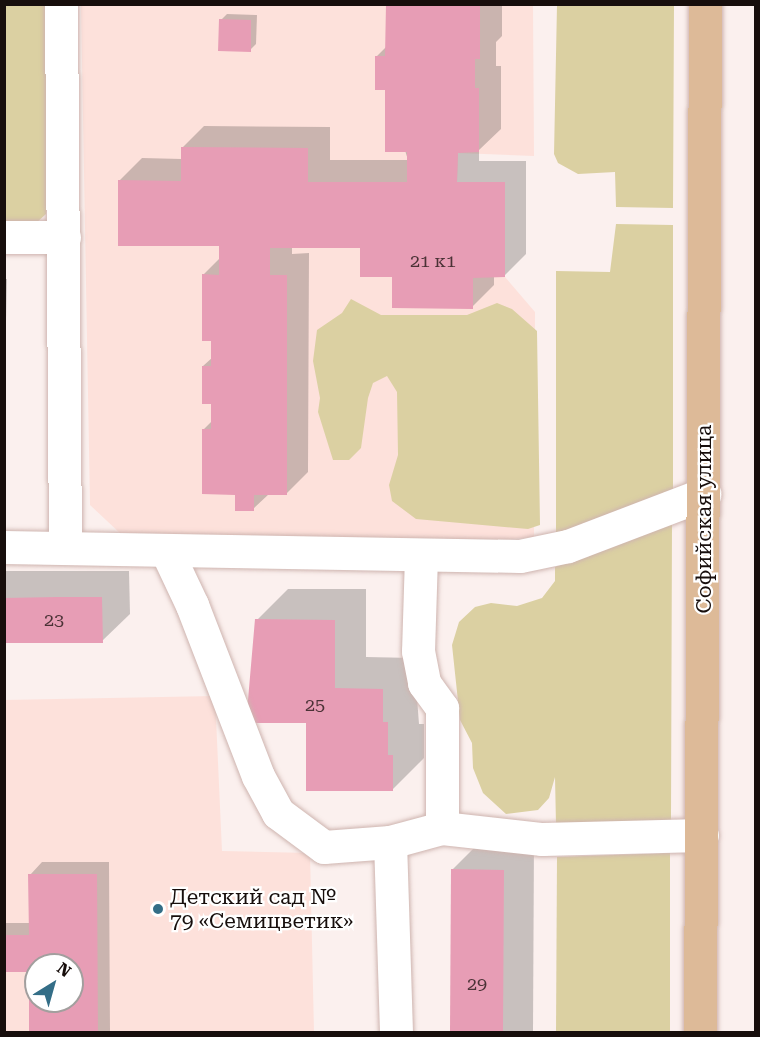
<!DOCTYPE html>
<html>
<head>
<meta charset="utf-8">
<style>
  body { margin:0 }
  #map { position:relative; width:760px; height:1037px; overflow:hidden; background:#fbf0ee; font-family:"Roboto Serif",serif }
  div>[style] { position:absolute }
  .built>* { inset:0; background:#fde1db }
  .green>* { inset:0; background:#dbd0a2 }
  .shadow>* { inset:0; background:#0003 }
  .building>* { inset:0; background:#e79db5 }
  .roads { filter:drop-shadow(0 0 2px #ceb4af) drop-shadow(0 0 2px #ceb4af) }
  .minor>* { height:33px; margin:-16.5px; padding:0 16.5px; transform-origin:16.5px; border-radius:16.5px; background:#fff }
  .major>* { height:33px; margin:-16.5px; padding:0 16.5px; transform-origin:16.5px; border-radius:16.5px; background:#ddba98 }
  .dots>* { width:16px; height:16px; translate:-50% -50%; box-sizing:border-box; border:3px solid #fff; border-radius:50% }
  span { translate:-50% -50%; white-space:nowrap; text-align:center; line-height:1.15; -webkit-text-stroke:4.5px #fff; paint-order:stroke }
  .number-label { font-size:18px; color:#4b3236 }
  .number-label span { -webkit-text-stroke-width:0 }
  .street-label { font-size:21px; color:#170e0c }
  .poi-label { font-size:21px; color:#170e0c }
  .left { translate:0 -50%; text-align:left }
  .frame { position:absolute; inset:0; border:6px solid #170e0c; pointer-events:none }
  .north { position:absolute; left:24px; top:953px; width:60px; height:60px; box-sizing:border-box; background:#fff; border:2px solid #a29f9e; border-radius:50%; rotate:37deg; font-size:16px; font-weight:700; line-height:24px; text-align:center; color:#170e0c }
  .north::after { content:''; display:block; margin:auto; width:21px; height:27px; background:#346e87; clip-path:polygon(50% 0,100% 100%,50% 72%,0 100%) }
</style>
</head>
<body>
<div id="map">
  <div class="built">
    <div style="clip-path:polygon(81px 5px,533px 5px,534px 156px,458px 153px,457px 182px,505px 182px,505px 277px,535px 312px,534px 537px,455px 544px,122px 535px,90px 505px)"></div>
    <div style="clip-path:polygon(evenodd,215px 696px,222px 851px,310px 853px,314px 1032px,5px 1032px,4px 700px,215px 696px,36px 965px,72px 965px,72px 1001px,36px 1001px,36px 965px)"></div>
  </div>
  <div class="green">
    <div style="clip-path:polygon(5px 5px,52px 5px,46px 214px,35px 224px,5px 227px)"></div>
    <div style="clip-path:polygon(557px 5px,674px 5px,673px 208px,616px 207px,615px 172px,578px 174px,558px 163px,554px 154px)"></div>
    <div style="clip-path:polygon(616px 224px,673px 225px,673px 494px,556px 537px,556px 271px,610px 272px)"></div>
    <div style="clip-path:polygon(351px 299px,381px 315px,467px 315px,497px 303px,512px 309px,537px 331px,540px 525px,528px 529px,416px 519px,392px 501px,389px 485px,398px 455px,397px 392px,387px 376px,373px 383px,368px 398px,361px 448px,349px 460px,333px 460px,318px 412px,320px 398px,313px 361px,317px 330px,342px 313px)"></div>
    <div style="clip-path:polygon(672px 521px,671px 821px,556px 825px,555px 777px,549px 798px,538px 810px,506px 814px,483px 793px,473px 768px,472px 743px,460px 720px,452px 645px,459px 622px,475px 607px,491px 603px,517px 606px,542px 598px,555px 581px,555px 567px)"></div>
    <div style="clip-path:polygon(670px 853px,670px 1032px,556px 1032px,557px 857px)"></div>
  </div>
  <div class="shadow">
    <div style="clip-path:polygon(387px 4px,502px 4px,502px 36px,496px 42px,496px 66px,501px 66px,501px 129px,479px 150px,479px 161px,526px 161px,526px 254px,504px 276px,494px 276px,494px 285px,472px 307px,394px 276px,362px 246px,292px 246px,292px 254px,309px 253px,308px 472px,286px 494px,269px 494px,253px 509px,236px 493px,203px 430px,212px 421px,212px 402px,203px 366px,213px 357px,213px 339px,203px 275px,220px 258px,220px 244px,119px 181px,142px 158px,182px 159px,182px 148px,204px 126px,330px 127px,330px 160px,408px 160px,376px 57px,387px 46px)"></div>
    <div style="clip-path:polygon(227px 14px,257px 15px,256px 44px,250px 50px,221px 20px)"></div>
    <div style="clip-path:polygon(4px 279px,7px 279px,4px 408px)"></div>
    <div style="clip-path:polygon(4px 571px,129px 571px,130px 614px,102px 641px,4px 642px)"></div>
    <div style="clip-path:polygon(288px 589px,366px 589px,366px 657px,414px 658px,419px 724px,424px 724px,424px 758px,392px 790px,308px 721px,257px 620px)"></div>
    <div style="clip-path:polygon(483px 839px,534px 840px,533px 1032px,451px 1032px,452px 870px)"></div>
    <div style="clip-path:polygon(evenodd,42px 862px,109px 862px,110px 1032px,30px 1032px,30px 971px,4px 971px,4px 923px,30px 923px,30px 875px,42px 862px,36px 965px,72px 965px,72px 1001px,36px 1001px,36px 965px)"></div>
  </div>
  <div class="building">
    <div style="clip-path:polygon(386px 4px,480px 4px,480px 59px,475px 59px,475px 88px,479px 88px,479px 152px,458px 153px,457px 182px,505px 182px,505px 277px,473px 278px,473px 309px,392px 308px,392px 277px,360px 277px,360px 248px,270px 248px,270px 275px,287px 275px,287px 495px,254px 495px,254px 511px,235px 511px,235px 495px,202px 494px,202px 429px,211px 429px,211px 404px,202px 404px,202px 366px,211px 366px,211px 341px,202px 341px,202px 274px,219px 275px,219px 246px,118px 246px,118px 180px,181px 181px,181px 147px,308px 148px,308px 182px,407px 182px,407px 152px,385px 152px,385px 90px,375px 90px,375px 56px,385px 56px)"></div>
    <div style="clip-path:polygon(219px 19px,251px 20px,251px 52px,218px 51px)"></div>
    <div style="clip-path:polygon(57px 597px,102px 597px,103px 643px,4px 643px,4px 598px)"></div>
    <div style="clip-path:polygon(255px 619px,335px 620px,335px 688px,383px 689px,383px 722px,388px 722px,388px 755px,393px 755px,393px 791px,306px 791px,306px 723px,246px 723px)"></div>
    <div style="clip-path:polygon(451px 869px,504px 870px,503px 1032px,450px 1032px)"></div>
    <div style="clip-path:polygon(evenodd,28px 874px,97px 874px,98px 1032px,29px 1032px,29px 972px,4px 972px,4px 935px,29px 935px,28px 874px,36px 965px,72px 965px,72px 1001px,36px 1001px,36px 965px)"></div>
  </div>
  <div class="roads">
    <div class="minor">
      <div style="left:61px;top:4px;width:543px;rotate:89.58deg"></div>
      <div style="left:4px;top:237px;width:60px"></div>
      <div style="left:4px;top:547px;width:516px;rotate:1deg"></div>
      <div style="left:520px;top:556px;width:49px;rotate:-11.8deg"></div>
      <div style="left:568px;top:546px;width:146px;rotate:-20.9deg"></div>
      <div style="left:167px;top:552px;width:59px;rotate:64.7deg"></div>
      <div style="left:192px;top:605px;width:183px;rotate:68.9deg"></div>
      <div style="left:258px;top:776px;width:42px;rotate:61.6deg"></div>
      <div style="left:278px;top:813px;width:57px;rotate:36.5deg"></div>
      <div style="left:324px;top:847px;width:66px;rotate:-4.3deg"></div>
      <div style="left:421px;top:556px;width:95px;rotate:91.8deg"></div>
      <div style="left:418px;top:651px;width:33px;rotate:79deg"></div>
      <div style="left:424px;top:683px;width:31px;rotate:54deg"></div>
      <div style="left:442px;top:708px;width:120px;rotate:90deg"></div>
      <div style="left:396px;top:1032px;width:190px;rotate:-91.8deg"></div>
      <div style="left:390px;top:842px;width:54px;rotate:-15.1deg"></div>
      <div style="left:442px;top:828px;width:101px;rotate:6.3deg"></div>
      <div style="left:542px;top:839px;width:160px;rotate:-1.4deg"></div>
    </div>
    <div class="major">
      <div style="left:700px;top:1032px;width:1028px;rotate:-89.72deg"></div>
    </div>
  </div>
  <div class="dots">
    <div style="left:158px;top:909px;background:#346e87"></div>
  </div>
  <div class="number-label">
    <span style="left:433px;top:261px">21 к1</span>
    <span style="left:54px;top:620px">23</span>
    <span style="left:315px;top:705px">25</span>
    <span style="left:477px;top:984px">29</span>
  </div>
  <div class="street-label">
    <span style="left:704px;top:519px;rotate:-90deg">Софийская улица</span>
  </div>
  <div class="poi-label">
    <span class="left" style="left:170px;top:909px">Детский сад №<br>79 «Семицветик»</span>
  </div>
  <div class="frame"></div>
  <div class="north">N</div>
</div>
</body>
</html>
